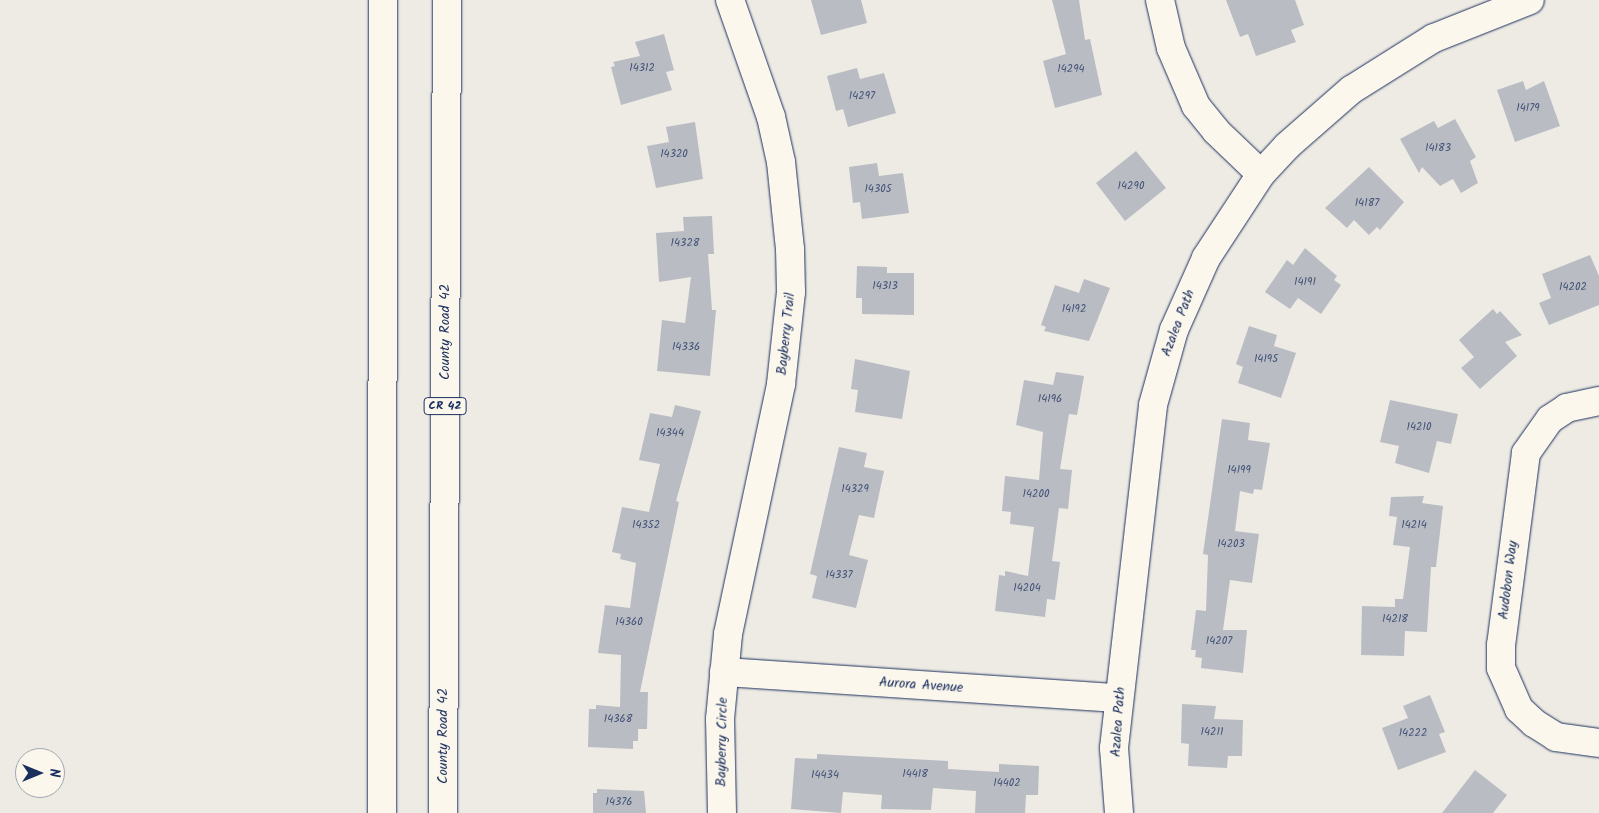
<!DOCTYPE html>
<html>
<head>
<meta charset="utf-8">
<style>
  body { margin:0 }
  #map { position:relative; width:1599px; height:813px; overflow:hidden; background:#eeebe4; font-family:Kalam,sans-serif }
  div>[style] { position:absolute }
  .building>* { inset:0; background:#b9bcc3 }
  .roads { filter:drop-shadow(0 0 1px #1b2f5e) drop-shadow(0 0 1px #1b2f5e) }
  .street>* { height:28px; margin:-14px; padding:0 14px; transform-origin:14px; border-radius:14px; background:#fbf7ec }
  .highway>* { height:28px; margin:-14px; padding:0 14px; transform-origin:14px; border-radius:14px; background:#fbf7ec }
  span { translate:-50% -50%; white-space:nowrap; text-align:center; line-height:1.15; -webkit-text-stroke:4px #fbf7ec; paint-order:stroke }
  .number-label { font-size:11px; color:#425277 }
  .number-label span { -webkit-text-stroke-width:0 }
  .shield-label span { padding:1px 4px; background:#fbf7ec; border:1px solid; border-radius:4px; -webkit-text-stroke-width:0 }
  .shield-label { font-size:12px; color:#1b2f5e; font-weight:700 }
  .street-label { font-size:14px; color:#1b2f5e }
  .north { position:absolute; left:15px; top:748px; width:50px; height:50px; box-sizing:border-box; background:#fbf7ec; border:1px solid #a1a7b3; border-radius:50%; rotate:90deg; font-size:14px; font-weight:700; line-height:20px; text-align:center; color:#1b2f5e }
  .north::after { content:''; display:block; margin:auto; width:18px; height:22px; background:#1b2f5e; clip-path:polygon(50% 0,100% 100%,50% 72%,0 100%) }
</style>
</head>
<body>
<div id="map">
  <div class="building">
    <div style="clip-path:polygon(811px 0,861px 0,867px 23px,821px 35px)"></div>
    <div style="clip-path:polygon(1052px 0,1079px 0,1085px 40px,1090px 39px,1102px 95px,1055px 108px,1043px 61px,1066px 54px)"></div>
    <div style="clip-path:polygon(1226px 0,1295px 0,1304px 25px,1291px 30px,1296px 42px,1256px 56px,1248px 34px,1240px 37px)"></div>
    <div style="clip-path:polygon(664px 34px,674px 70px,666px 72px,672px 90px,621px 105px,611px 67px,615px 66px,613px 62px,640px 56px,635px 42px)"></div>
    <div style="clip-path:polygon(857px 68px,860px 79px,884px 73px,896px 113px,848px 127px,843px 109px,836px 111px,827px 76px)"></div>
    <div style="clip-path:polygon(1523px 81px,1526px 90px,1544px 81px,1560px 126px,1515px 142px,1497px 90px)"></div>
    <div style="clip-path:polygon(1455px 119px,1476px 157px,1470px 161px,1478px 183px,1461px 193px,1453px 179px,1440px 186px,1422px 167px,1419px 173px,1400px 139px,1434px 121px,1438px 128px)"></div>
    <div style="clip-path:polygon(695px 122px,703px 179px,656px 188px,647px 146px,669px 142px,666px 127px)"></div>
    <div style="clip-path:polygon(1136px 151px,1166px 188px,1125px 221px,1096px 183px)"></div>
    <div style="clip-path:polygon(877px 163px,879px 176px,903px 173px,909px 213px,862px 219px,860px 202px,853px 203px,849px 167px)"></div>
    <div style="clip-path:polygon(1369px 167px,1404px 202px,1380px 230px,1377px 227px,1369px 235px,1354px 220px,1347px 228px,1325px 208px)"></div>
    <div style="clip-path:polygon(712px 216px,714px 254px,708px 254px,712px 310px,716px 310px,710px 376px,657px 371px,662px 320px,685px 323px,691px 277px,659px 282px,656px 233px,684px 231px,683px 217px)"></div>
    <div style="clip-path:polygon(1305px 248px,1337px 276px,1334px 280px,1341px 285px,1321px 314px,1298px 298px,1290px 309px,1265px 292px,1287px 260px,1293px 265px)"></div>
    <div style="clip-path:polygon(1590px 255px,1599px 276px,1599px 305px,1549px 325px,1539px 303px,1551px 298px,1542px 274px)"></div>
    <div style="clip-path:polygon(857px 266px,887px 267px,887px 273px,914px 273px,914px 315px,862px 314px,862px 298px,856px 298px)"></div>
    <div style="clip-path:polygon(1084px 279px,1110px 288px,1089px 341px,1044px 331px,1046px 327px,1041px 325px,1055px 285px,1079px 293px)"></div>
    <div style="clip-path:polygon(1493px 309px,1497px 314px,1500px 311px,1522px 335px,1505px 342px,1517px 356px,1480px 389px,1461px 368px,1474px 357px,1459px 340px)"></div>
    <div style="clip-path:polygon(1249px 326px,1277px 335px,1274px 346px,1296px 353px,1281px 398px,1238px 383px,1243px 367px,1236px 364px)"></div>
    <div style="clip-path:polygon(855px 359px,910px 371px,902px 419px,855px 412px,858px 390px,851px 389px)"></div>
    <div style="clip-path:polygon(1056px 372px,1084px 376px,1077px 415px,1069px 414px,1060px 469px,1072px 470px,1068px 509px,1059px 508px,1052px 561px,1060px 562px,1055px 600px,1047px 599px,1045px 617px,995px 611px,999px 575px,1005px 576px,1005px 571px,1028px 576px,1034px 527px,1010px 524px,1011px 512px,1002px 511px,1005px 476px,1039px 480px,1043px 432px,1016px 425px,1024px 380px,1053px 385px)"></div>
    <div style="clip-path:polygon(1390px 400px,1458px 414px,1451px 444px,1437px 441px,1429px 473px,1395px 463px,1399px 446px,1380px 442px)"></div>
    <div style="clip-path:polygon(675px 405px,701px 411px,676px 501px,679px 502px,640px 692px,648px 692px,647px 729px,638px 729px,638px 741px,633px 741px,633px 749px,588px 747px,589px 709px,596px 709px,596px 705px,620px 707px,621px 655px,598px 653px,605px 605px,630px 608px,636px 563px,620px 559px,621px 554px,612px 552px,622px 507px,649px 512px,660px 464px,639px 460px,650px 413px,672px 417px)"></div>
    <div style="clip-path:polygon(1222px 419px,1250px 423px,1248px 440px,1270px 443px,1262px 490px,1254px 489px,1253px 494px,1240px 491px,1235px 531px,1259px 534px,1252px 583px,1230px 580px,1223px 630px,1247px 630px,1243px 673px,1201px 668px,1202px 658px,1195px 657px,1196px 650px,1191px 650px,1196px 610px,1206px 611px,1208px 555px,1203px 554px)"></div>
    <div style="clip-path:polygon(839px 447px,867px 453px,864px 467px,884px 471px,874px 518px,859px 515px,849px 555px,868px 560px,856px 608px,812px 598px,817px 576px,810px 574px)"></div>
    <div style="clip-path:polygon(1424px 496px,1422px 503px,1443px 506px,1436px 567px,1431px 567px,1427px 632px,1405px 631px,1404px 656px,1361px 655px,1362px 606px,1395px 607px,1395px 599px,1403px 599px,1410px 547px,1393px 545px,1397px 517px,1389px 516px,1391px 497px)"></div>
    <div style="clip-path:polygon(1430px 695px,1445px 732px,1439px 734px,1446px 752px,1398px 770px,1382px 728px,1408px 718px,1403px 706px)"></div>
    <div style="clip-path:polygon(1182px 704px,1216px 706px,1214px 719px,1243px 720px,1242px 756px,1228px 756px,1227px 768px,1188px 766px,1189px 744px,1181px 743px)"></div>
    <div style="clip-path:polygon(817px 754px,948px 761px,948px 769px,999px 772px,999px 764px,1039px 766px,1038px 795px,1026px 795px,1025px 813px,975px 813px,976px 791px,933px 788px,931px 810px,881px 809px,882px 795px,843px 792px,841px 813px,791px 809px,795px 758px,817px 759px)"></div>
    <div style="clip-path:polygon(1475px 770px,1507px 795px,1493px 813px,1442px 813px)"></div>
    <div style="clip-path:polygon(597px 789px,644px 791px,646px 813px,593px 813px,593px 793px,597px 793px)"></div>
  </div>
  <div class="roads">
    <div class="street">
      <div style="left:1160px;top:0;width:49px;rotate:77.1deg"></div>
      <div style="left:1171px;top:48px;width:63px;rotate:66.7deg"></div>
      <div style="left:1196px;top:106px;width:32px;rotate:51deg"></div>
      <div style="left:1216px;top:131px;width:62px;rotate:43.7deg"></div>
      <div style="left:1599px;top:401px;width:33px;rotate:168deg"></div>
      <div style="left:1567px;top:408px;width:20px;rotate:147deg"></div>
      <div style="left:1550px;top:419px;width:42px;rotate:125.2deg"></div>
      <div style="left:1526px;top:453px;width:194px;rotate:97.4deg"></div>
      <div style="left:1501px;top:645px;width:23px;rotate:90deg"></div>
      <div style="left:1501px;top:668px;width:45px;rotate:66.3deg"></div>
      <div style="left:1519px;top:709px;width:21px;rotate:43deg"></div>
      <div style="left:1534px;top:723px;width:26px;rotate:32deg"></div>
      <div style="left:1556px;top:737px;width:43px;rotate:7.9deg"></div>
      <div style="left:724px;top:672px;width:395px;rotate:3.8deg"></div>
      <div style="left:722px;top:813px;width:94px;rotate:-91.2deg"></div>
      <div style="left:720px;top:719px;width:85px;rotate:-84.6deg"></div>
      <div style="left:728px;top:634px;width:256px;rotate:-78deg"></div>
      <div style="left:781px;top:384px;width:93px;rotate:-83.8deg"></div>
      <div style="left:791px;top:292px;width:43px;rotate:-91.3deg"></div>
      <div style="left:790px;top:249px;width:87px;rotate:-95.9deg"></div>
      <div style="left:781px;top:162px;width:46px;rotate:-102.5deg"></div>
      <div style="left:771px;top:117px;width:124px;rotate:-109.3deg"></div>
      <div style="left:1119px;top:813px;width:65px;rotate:-94.4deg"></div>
      <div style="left:1114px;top:748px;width:345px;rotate:-83.5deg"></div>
      <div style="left:1153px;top:405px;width:78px;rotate:-74.4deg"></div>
      <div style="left:1174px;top:330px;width:79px;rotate:-66deg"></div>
      <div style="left:1206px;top:258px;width:100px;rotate:-56.8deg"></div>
      <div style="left:1261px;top:174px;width:38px;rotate:-47deg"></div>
      <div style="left:1287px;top:146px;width:85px;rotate:-41.2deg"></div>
      <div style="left:1351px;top:90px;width:98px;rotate:-32.1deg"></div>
      <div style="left:1434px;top:38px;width:103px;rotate:-21.6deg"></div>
    </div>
    <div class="highway">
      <div style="left:382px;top:813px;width:813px;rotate:-89.93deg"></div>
      <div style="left:443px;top:813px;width:813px;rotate:-89.72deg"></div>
    </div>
  </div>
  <div class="number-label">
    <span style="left:642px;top:68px">14312</span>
    <span style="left:1071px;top:69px">14294</span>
    <span style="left:862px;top:96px">14297</span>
    <span style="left:1528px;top:108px">14179</span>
    <span style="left:1438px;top:148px">14183</span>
    <span style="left:674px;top:154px">14320</span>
    <span style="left:1131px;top:186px">14290</span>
    <span style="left:878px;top:189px">14305</span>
    <span style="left:1367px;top:203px">14187</span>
    <span style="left:685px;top:243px">14328</span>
    <span style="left:1305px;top:282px">14191</span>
    <span style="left:885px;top:286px">14313</span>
    <span style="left:1573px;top:287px">14202</span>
    <span style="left:1074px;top:309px">14192</span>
    <span style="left:686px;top:347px">14336</span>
    <span style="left:1266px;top:359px">14195</span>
    <span style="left:1050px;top:399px">14196</span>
    <span style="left:1419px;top:427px">14210</span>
    <span style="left:670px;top:433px">14344</span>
    <span style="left:1239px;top:470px">14199</span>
    <span style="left:855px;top:489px">14329</span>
    <span style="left:1036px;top:494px">14200</span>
    <span style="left:646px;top:525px">14352</span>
    <span style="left:1414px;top:525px">14214</span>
    <span style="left:1231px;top:544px">14203</span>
    <span style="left:839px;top:575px">14337</span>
    <span style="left:1027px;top:588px">14204</span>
    <span style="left:1395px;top:619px">14218</span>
    <span style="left:629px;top:622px">14360</span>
    <span style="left:1219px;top:641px">14207</span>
    <span style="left:618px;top:719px">14368</span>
    <span style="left:1212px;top:732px">14211</span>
    <span style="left:1413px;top:733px">14222</span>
    <span style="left:915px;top:774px">14418</span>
    <span style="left:825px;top:775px">14434</span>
    <span style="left:1007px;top:783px">14402</span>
    <span style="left:619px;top:802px">14376</span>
  </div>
  <div class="shield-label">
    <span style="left:445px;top:406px">CR 42</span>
  </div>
  <div class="street-label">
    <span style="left:1178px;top:323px;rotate:-69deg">Azalea Path</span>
    <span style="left:445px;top:332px;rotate:-90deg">County Road 42</span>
    <span style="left:786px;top:334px;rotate:-84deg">Bayberry Trail</span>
    <span style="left:1508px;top:580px;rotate:-83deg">Audobon Way</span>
    <span style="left:921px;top:685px;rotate:4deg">Aurora Avenue</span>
    <span style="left:1118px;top:722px;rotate:-86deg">Azalea Path</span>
    <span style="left:443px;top:736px;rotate:-90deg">County Road 42</span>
    <span style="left:722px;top:742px;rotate:-89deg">Bayberry Circle</span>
  </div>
  <div class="north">N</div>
</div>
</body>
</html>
